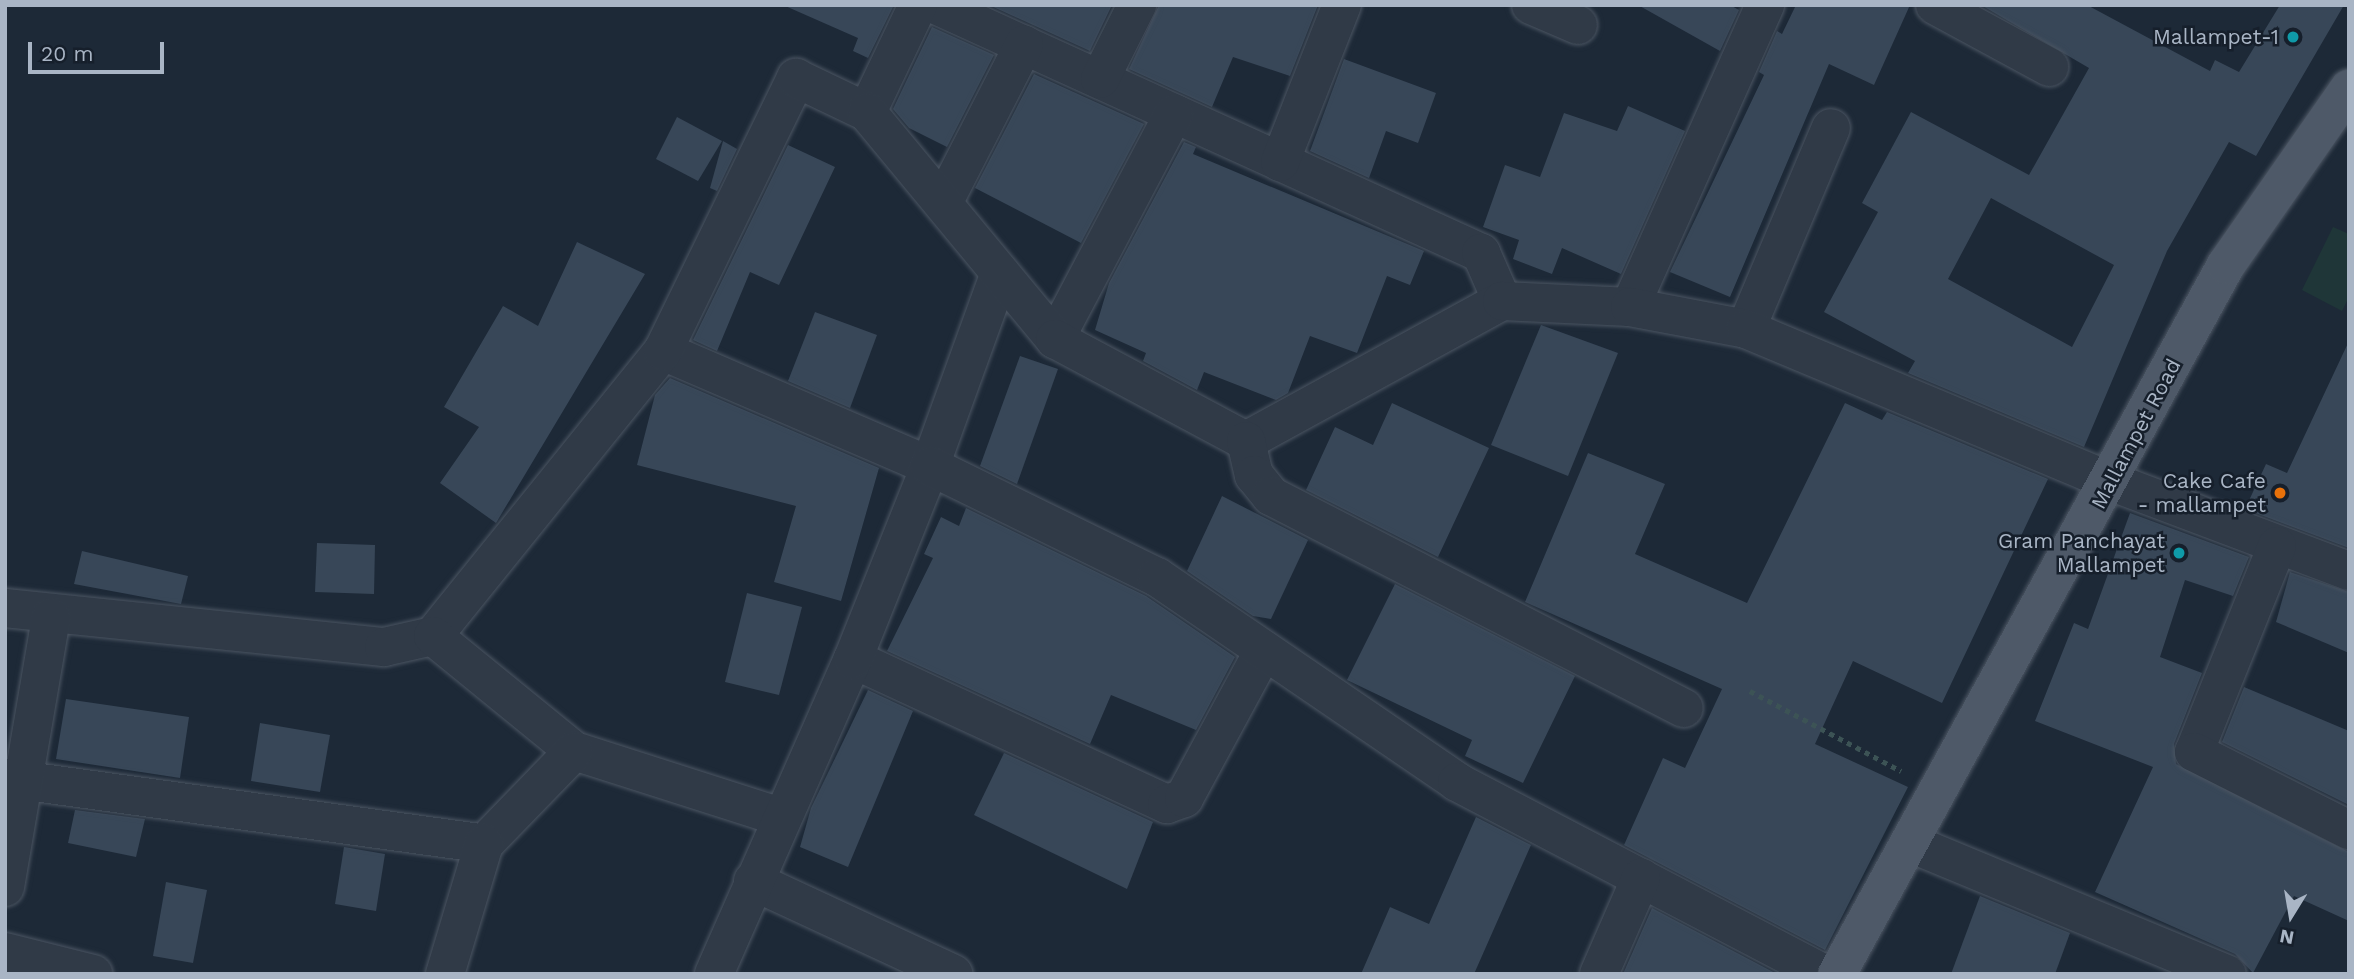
<!DOCTYPE html>
<html>
<head>
<meta charset="utf-8">
<style>
  body { margin:0 }
  #map { position:relative; width:2354px; height:979px; overflow:hidden; background:#1d2937; font-family:"Work Sans",sans-serif }
  div>[style] { position:absolute }
  .green>* { inset:0; background:#1f3638 }
  .building>* { inset:0; background:#384758 }
  .path>* { height:4.5px; margin-top:-2.25px; transform-origin:0; background:repeating-linear-gradient(90deg,#3c5355 0 5px,transparent 0 10px) }
  .roads { filter:drop-shadow(0 0 2px #4b5562) drop-shadow(0 0 2px #4b5562) }
  .minor>* { height:38px; margin:-19px; padding:0 19px; transform-origin:19px; border-radius:19px; background:#303a47 }
  .major>* { height:38px; margin:-19px; padding:0 19px; transform-origin:19px; border-radius:19px; background:#4e5968 }
  .dots>* { width:19px; height:19px; translate:-50% -50%; box-sizing:border-box; border:4px solid #161f2b; border-radius:50% }
  span { translate:-50% -50%; white-space:nowrap; text-align:center; line-height:1.15; -webkit-text-stroke:5px #161f2b; paint-order:stroke }
  .poi-label { font-size:21px; color:#a9b5c5 }
  .right { translate:-100% -50%; text-align:right }
  .street-label { font-size:21px; color:#a9b5c5 }
  .frame { position:absolute; inset:0; border:7px solid #a9b5c5; pointer-events:none }
  .north { position:absolute; left:2256px; top:881px; width:70px; height:70px; -webkit-text-stroke:5px #161f2b; paint-order:stroke; rotate:191deg; font-size:19px; font-weight:700; line-height:28px; text-align:center; color:#a9b5c5 }
  .north::after { content:''; display:block; margin:auto; width:24px; height:32px; background:#a9b5c5; clip-path:polygon(50% 0,100% 100%,50% 72%,0 100%) }
  .scale { position:absolute; left:28px; top:42px; width:136px; height:32px; box-sizing:border-box; border:4px solid #a9b5c5; border-top:0; padding-left:9px; font-size:21px; line-height:24px; white-space:nowrap; color:#a9b5c5; -webkit-text-stroke:5px #161f2b; paint-order:stroke }
</style>
</head>
<body>
<div id="map">
  <div class="green">
    <div style="clip-path:polygon(2333px 227px,2349px 234px,2349px 297px,2342px 311px,2302px 290px)"></div>
  </div>
  <div class="building">
    <div style="clip-path:polygon(783px 5px,894px 5px,868px 58px,853px 51px,858px 38px)"></div>
    <div style="clip-path:polygon(989px 5px,1112px 5px,1090px 51px)"></div>
    <div style="clip-path:polygon(1159px 5px,1318px 5px,1290px 76px,1233px 57px,1212px 107px,1129px 69px)"></div>
    <div style="clip-path:polygon(1638px 5px,1730px 5px,1739px 10px,1720px 51px)"></div>
    <div style="clip-path:polygon(1796px 5px,1910px 5px,1874px 85px,1829px 64px,1730px 297px,1670px 272px,1764px 75px,1759px 72px,1777px 31px,1782px 34px)"></div>
    <div style="clip-path:polygon(evenodd,1981px 5px,2087px 5px,2210px 71px,2215px 60px,2239px 72px,2280px 5px,2344px 5px,2256px 156px,2229px 142px,2167px 251px,2084px 447px,1908px 373px,1915px 361px,1824px 312px,1878px 212px,1862px 203px,1911px 112px,2029px 175px,2089px 68px,1981px 5px,1991px 198px,2114px 265px,2072px 347px,1948px 279px,1991px 198px)"></div>
    <div style="clip-path:polygon(932px 27px,994px 55px,947px 147px,909px 128px,893px 109px)"></div>
    <div style="clip-path:polygon(1344px 59px,1436px 93px,1418px 143px,1386px 131px,1369px 178px,1310px 151px)"></div>
    <div style="clip-path:polygon(1034px 74px,1144px 124px,1081px 243px,975px 188px)"></div>
    <div style="clip-path:polygon(1628px 106px,1685px 131px,1621px 274px,1562px 248px,1552px 274px,1513px 259px,1519px 240px,1483px 227px,1505px 165px,1540px 177px,1564px 113px,1617px 131px)"></div>
    <div style="clip-path:polygon(677px 117px,722px 141px,698px 181px,656px 159px)"></div>
    <div style="clip-path:polygon(723px 141px,737px 149px,717px 191px,710px 188px)"></div>
    <div style="clip-path:polygon(1184px 142px,1196px 147px,1193px 154px,1424px 251px,1410px 285px,1387px 276px,1357px 353px,1310px 336px,1288px 393px,1276px 400px,1204px 372px,1197px 390px,1143px 361px,1146px 353px,1095px 330px,1109px 283px)"></div>
    <div style="clip-path:polygon(788px 145px,835px 167px,779px 285px,750px 272px,717px 351px,693px 340px)"></div>
    <div style="clip-path:polygon(577px 242px,645px 274px,496px 523px,440px 483px,479px 427px,444px 407px,503px 306px,538px 326px)"></div>
    <div style="clip-path:polygon(815px 312px,877px 335px,850px 408px,788px 381px)"></div>
    <div style="clip-path:polygon(1541px 325px,1618px 353px,1568px 476px,1491px 445px)"></div>
    <div style="clip-path:polygon(2349px 341px,2349px 548px,2245px 509px,2266px 464px,2287px 473px)"></div>
    <div style="clip-path:polygon(1020px 356px,1058px 369px,1017px 484px,980px 466px)"></div>
    <div style="clip-path:polygon(670px 378px,879px 468px,841px 601px,774px 582px,796px 506px,637px 465px,655px 395px)"></div>
    <div style="clip-path:polygon(1392px 403px,1489px 448px,1438px 557px,1306px 490px,1335px 427px,1373px 445px)"></div>
    <div style="clip-path:polygon(1845px 403px,1882px 420px,1887px 412px,2048px 479px,1942px 703px,1853px 661px,1815px 744px,1908px 787px,1825px 950px,1624px 845px,1663px 758px,1685px 768px,1722px 689px,1525px 602px,1588px 453px,1665px 484px,1635px 554px,1747px 603px)"></div>
    <div style="clip-path:polygon(1222px 496px,1308px 540px,1271px 619px,1253px 616px,1187px 571px)"></div>
    <div style="clip-path:polygon(966px 508px,1146px 596px,1235px 657px,1196px 730px,1111px 695px,1090px 744px,887px 651px,933px 558px,924px 554px,941px 517px,959px 526px)"></div>
    <div style="clip-path:polygon(2130px 513px,2249px 557px,2233px 596px,2185px 580px,2160px 657px,2202px 673px,2174px 744px,2176px 764px,2349px 852px,2349px 921px,2294px 896px,2253px 973px,2235px 954px,2095px 892px,2153px 767px,2035px 721px,2074px 623px,2088px 629px)"></div>
    <div style="clip-path:polygon(317px 543px,375px 545px,374px 594px,315px 592px)"></div>
    <div style="clip-path:polygon(82px 551px,188px 576px,181px 604px,74px 584px)"></div>
    <div style="clip-path:polygon(2290px 572px,2349px 592px,2349px 653px,2276px 622px)"></div>
    <div style="clip-path:polygon(1395px 584px,1575px 676px,1523px 783px,1465px 756px,1472px 740px,1347px 680px)"></div>
    <div style="clip-path:polygon(747px 593px,802px 607px,779px 695px,725px 682px)"></div>
    <div style="clip-path:polygon(2244px 687px,2349px 731px,2349px 805px,2222px 742px)"></div>
    <div style="clip-path:polygon(868px 690px,913px 711px,848px 867px,800px 847px,811px 808px)"></div>
    <div style="clip-path:polygon(66px 699px,189px 717px,180px 778px,56px 759px)"></div>
    <div style="clip-path:polygon(260px 723px,330px 735px,320px 792px,251px 781px)"></div>
    <div style="clip-path:polygon(1004px 753px,1153px 822px,1127px 889px,974px 815px)"></div>
    <div style="clip-path:polygon(75px 810px,145px 819px,136px 857px,68px 843px)"></div>
    <div style="clip-path:polygon(1476px 817px,1531px 845px,1474px 974px,1361px 974px,1390px 907px,1429px 924px)"></div>
    <div style="clip-path:polygon(344px 847px,385px 854px,376px 911px,335px 904px)"></div>
    <div style="clip-path:polygon(166px 882px,207px 890px,193px 963px,153px 956px)"></div>
    <div style="clip-path:polygon(1980px 896px,2070px 933px,2055px 974px,1951px 974px)"></div>
    <div style="clip-path:polygon(1652px 908px,1777px 974px,1623px 974px)"></div>
  </div>
  <div class="path">
    <div style="left:1750px;top:691px;width:171px;rotate:27.9deg"></div>
  </div>
  <div class="roads">
    <div class="minor">
      <div style="left:936px;top:5px;width:599px;rotate:24.47deg"></div>
      <div style="left:1481px;top:253px;width:52px;rotate:66.4deg"></div>
      <div style="left:1531px;top:5px;width:51px;rotate:23.1deg"></div>
      <div style="left:1935px;top:5px;width:130px;rotate:28.5deg"></div>
      <div style="left:1100px;top:79px;width:83px;rotate:-63.4deg"></div>
      <div style="left:867px;top:112px;width:119px;rotate:-64.5deg"></div>
      <div style="left:1280px;top:162px;width:169px;rotate:-68.5deg"></div>
      <div style="left:943px;top:203px;width:178px;rotate:-62.9deg"></div>
      <div style="left:1630px;top:307px;width:331px;rotate:-65.9deg"></div>
      <div style="left:1746px;top:329px;width:218px;rotate:-67.1deg"></div>
      <div style="left:1055px;top:339px;width:255px;rotate:-62.2deg"></div>
      <div style="left:663px;top:351px;width:291px;rotate:23.3deg"></div>
      <div style="left:930px;top:466px;width:205px;rotate:-70.1deg"></div>
      <div style="left:1246px;top:441px;width:292px;rotate:-28.7deg"></div>
      <div style="left:1502px;top:301px;width:128px;rotate:2.7deg"></div>
      <div style="left:1630px;top:307px;width:118px;rotate:10.7deg"></div>
      <div style="left:1746px;top:329px;width:397px;rotate:22.7deg"></div>
      <div style="left:2112px;top:482px;width:253px;rotate:20.6deg"></div>
      <div style="left:2277px;top:546px;width:222px;rotate:111.9deg"></div>
      <div style="left:2194px;top:752px;width:174px;rotate:26.7deg"></div>
      <div style="left:5px;top:608px;width:381px;rotate:5.9deg"></div>
      <div style="left:384px;top:647px;width:50px;rotate:-12.7deg"></div>
      <div style="left:433px;top:636px;width:366px;rotate:-51.1deg"></div>
      <div style="left:663px;top:351px;width:304px;rotate:-64deg"></div>
      <div style="left:796px;top:78px;width:79px;rotate:25.6deg"></div>
      <div style="left:867px;top:112px;width:295px;rotate:50.4deg"></div>
      <div style="left:1055px;top:339px;width:217px;rotate:28.1deg"></div>
      <div style="left:1246px;top:441px;width:35px;rotate:77deg"></div>
      <div style="left:1254px;top:475px;width:27px;rotate:51deg"></div>
      <div style="left:1271px;top:496px;width:464px;rotate:27.2deg"></div>
      <div style="left:433px;top:636px;width:182px;rotate:39.2deg"></div>
      <div style="left:574px;top:751px;width:217px;rotate:17.7deg"></div>
      <div style="left:853px;top:659px;width:346px;rotate:24.8deg"></div>
      <div style="left:1167px;top:804px;width:18px;rotate:-19deg"></div>
      <div style="left:1184px;top:798px;width:168px;rotate:-61.6deg"></div>
      <div style="left:5px;top:778px;width:484px;rotate:7.8deg"></div>
      <div style="left:484px;top:844px;width:129px;rotate:-45.9deg"></div>
      <div style="left:1910px;top:843px;width:343px;rotate:22.5deg"></div>
      <div style="left:753px;top:881px;width:221px;rotate:24.9deg"></div>
      <div style="left:5px;top:887px;width:274px;rotate:-80.3deg"></div>
      <div style="left:5px;top:952px;width:91px;rotate:14deg"></div>
      <div style="left:445px;top:974px;width:136px;rotate:-73.3deg"></div>
      <div style="left:714px;top:974px;width:344px;rotate:-66.2deg"></div>
      <div style="left:853px;top:659px;width:208px;rotate:-68.2deg"></div>
      <div style="left:930px;top:466px;width:253px;rotate:26.1deg"></div>
      <div style="left:1157px;top:577px;width:363px;rotate:34.3deg"></div>
      <div style="left:1457px;top:782px;width:415px;rotate:27.6deg"></div>
      <div style="left:1599px;top:974px;width:105px;rotate:-66.4deg"></div>
    </div>
    <div class="major">
      <div style="left:1837px;top:974px;width:809px;rotate:-61.25deg"></div>
      <div style="left:2226px;top:265px;width:215px;rotate:-55.1deg"></div>
    </div>
  </div>
  <div class="dots">
    <div style="left:2293px;top:37px;background:#0f9aa8"></div>
    <div style="left:2280px;top:493px;background:#e8710a"></div>
    <div style="left:2179px;top:553px;background:#0f9aa8"></div>
  </div>
  <div class="poi-label">
    <span class="right" style="left:2279px;top:37px">Mallampet-1</span>
    <span class="right" style="left:2266px;top:493px">Cake Cafe<br>- mallampet</span>
    <span class="right" style="left:2165px;top:553px">Gram Panchayat<br>Mallampet</span>
  </div>
  <div class="street-label">
    <span style="left:2136px;top:434px;rotate:-62deg">Mallampet Road</span>
  </div>
  <div class="frame"></div>
  <div class="north">N</div>
  <div class="scale">20 m</div>
</div>
</body>
</html>
